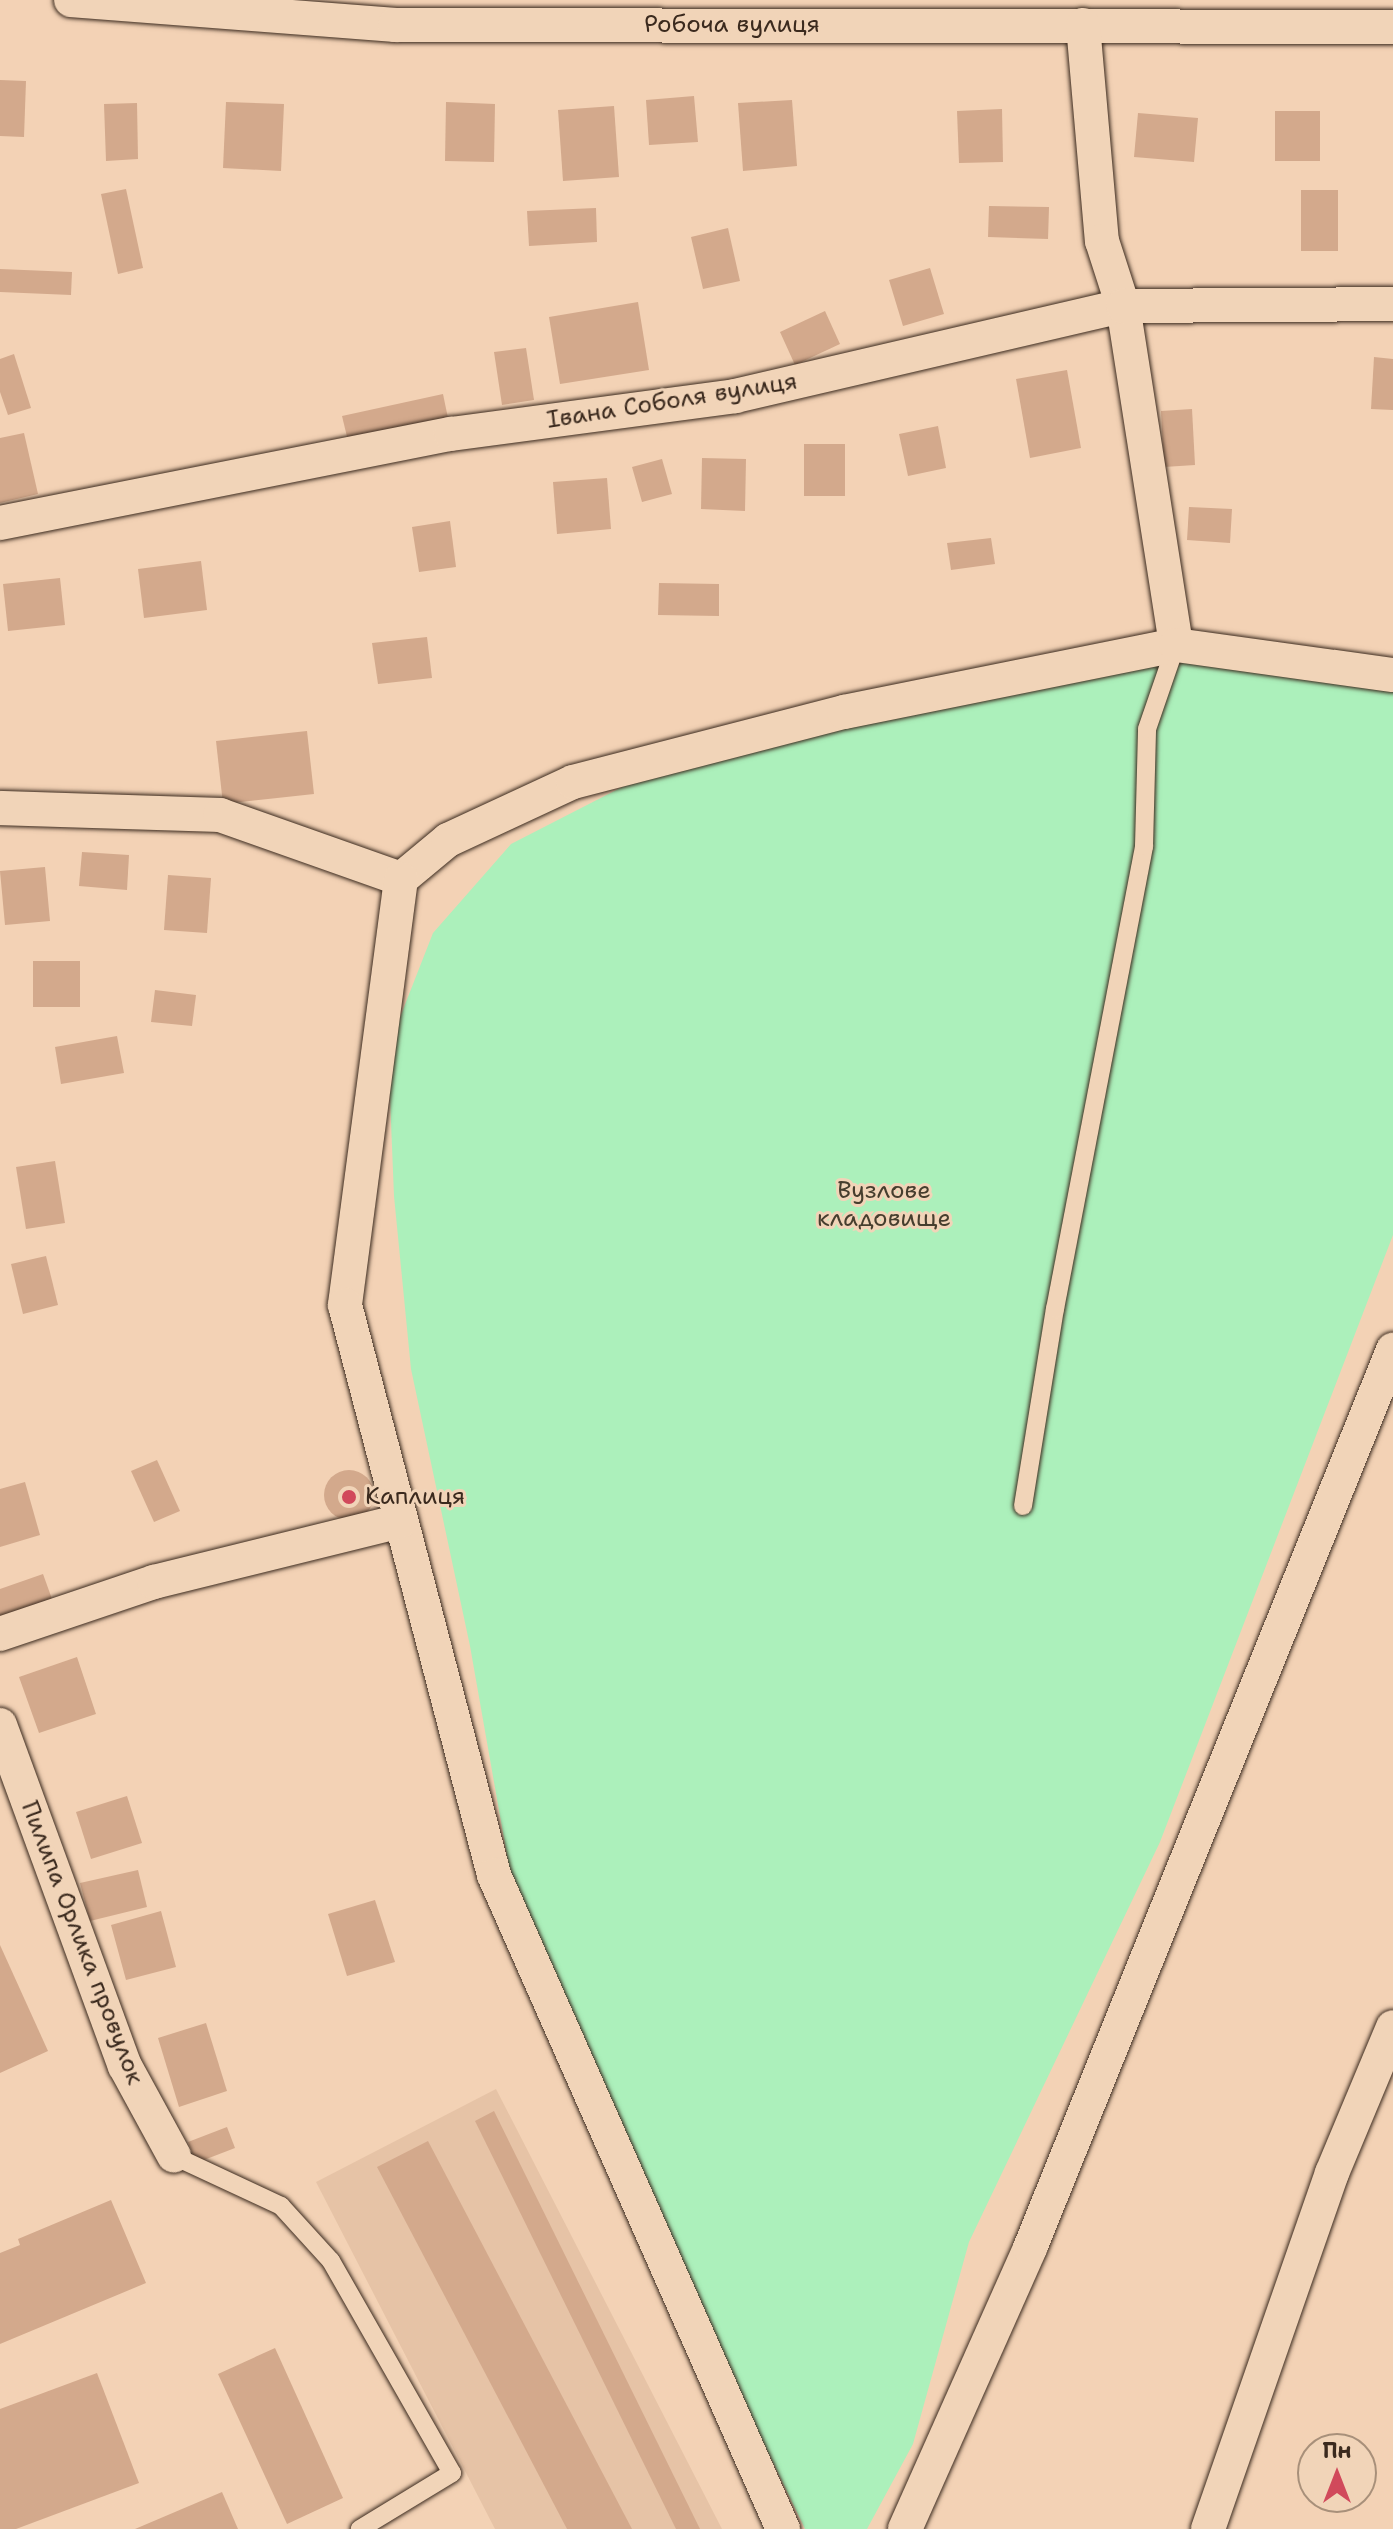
<!DOCTYPE html>
<html>
<head>
<meta charset="utf-8">
<style>
  body { margin:0 }
  #map { position:relative; width:1393px; height:2529px; overflow:hidden; background:#f3d2b5; font-family:"Shantell Sans",sans-serif }
  div>[style] { position:absolute }
  .built>* { inset:0; background:#e6c3a6 }
  .green>* { inset:0; background:#acf0bb }
  .building>* { inset:0; background:#d3a98c }
  .round { border-radius:50% }
  .roads { filter:drop-shadow(0 0 2px #3b2a1e) drop-shadow(0 0 2px #3b2a1e) }
  .service>* { height:18px; margin:-9px; padding:0 9px; transform-origin:9px; border-radius:9px; background:#f1d4b8 }
  .minor>* { height:34px; margin:-17px; padding:0 17px; transform-origin:17px; border-radius:17px; background:#f1d4b8 }
  .dots>* { width:22px; height:22px; translate:-50% -50%; box-sizing:border-box; border:4px solid #f1d4b8; border-radius:50% }
  span { translate:-50% -50%; white-space:nowrap; text-align:center; line-height:1.15; -webkit-text-stroke:6px #f1d4b8; paint-order:stroke }
  .street-label { font-size:24px; color:#3b2a1e }
  .park-label { font-size:24px; color:#463e2e }
  .poi-label { font-size:24px; color:#3b2a1e }
  .left { translate:0 -50%; text-align:left }
  .north { position:absolute; left:1297px; top:2433px; width:80px; height:80px; box-sizing:border-box; background:#f1d4b8; border:2px solid #a8907a; border-radius:50%; rotate:0deg; font-size:22px; font-weight:700; line-height:32px; text-align:center; color:#3b2a1e }
  .north::after { content:''; display:block; margin:auto; width:28px; height:36px; background:#d1495b; clip-path:polygon(50% 0,100% 100%,50% 72%,0 100%) }
</style>
</head>
<body>
<div id="map">
  <div class="built">
    <div style="clip-path:polygon(496px 2089px,722px 2529px,495px 2529px,316px 2182px)"></div>
  </div>
  <div class="green">
    <div style="clip-path:polygon(1137px 653px,1277px 664px,1393px 692px,1393px 1235px,1160px 1842px,969px 2242px,913px 2444px,867px 2529px,805px 2529px,644px 2195px,509px 1867px,470px 1646px,411px 1369px,394px 1196px,388px 1048px,433px 933px,511px 844px,663px 766px)"></div>
  </div>
  <div class="building">
    <div style="clip-path:polygon(0 80px,26px 81px,24px 137px,0 136px)"></div>
    <div style="clip-path:polygon(694px 96px,698px 142px,649px 145px,646px 100px)"></div>
    <div style="clip-path:polygon(792px 100px,797px 166px,743px 171px,738px 103px)"></div>
    <div style="clip-path:polygon(226px 102px,284px 104px,281px 171px,223px 168px)"></div>
    <div style="clip-path:polygon(446px 102px,495px 104px,494px 162px,445px 161px)"></div>
    <div style="clip-path:polygon(137px 103px,138px 159px,106px 161px,104px 104px)"></div>
    <div style="clip-path:polygon(614px 106px,619px 177px,563px 181px,558px 110px)"></div>
    <div style="clip-path:polygon(1002px 109px,1003px 162px,959px 163px,957px 111px)"></div>
    <div style="clip-path:polygon(1275px 111px,1320px 111px,1320px 161px,1275px 161px)"></div>
    <div style="clip-path:polygon(1138px 113px,1198px 118px,1194px 162px,1134px 157px)"></div>
    <div style="clip-path:polygon(126px 189px,143px 268px,118px 274px,101px 194px)"></div>
    <div style="clip-path:polygon(1301px 190px,1338px 190px,1338px 251px,1301px 251px)"></div>
    <div style="clip-path:polygon(989px 206px,1049px 207px,1048px 239px,988px 237px)"></div>
    <div style="clip-path:polygon(596px 208px,597px 242px,529px 246px,527px 211px)"></div>
    <div style="clip-path:polygon(728px 228px,740px 281px,703px 289px,691px 237px)"></div>
    <div style="clip-path:polygon(930px 268px,944px 314px,903px 326px,889px 280px)"></div>
    <div style="clip-path:polygon(0 269px,72px 272px,71px 295px,0 292px)"></div>
    <div style="clip-path:polygon(638px 302px,649px 370px,560px 384px,549px 317px)"></div>
    <div style="clip-path:polygon(825px 311px,840px 344px,795px 365px,780px 332px)"></div>
    <div style="clip-path:polygon(526px 348px,534px 400px,502px 405px,494px 352px)"></div>
    <div style="clip-path:polygon(14px 354px,31px 408px,8px 415px,0 392px,0 359px)"></div>
    <div style="clip-path:polygon(1374px 357px,1393px 359px,1393px 410px,1371px 409px)"></div>
    <div style="clip-path:polygon(1067px 370px,1081px 448px,1030px 458px,1016px 379px)"></div>
    <div style="clip-path:polygon(443px 394px,449px 423px,349px 445px,342px 416px)"></div>
    <div style="clip-path:polygon(1192px 409px,1195px 465px,1164px 467px,1161px 411px)"></div>
    <div style="clip-path:polygon(938px 426px,946px 468px,908px 476px,899px 434px)"></div>
    <div style="clip-path:polygon(24px 433px,38px 494px,0 503px,0 438px)"></div>
    <div style="clip-path:polygon(804px 444px,845px 444px,845px 496px,804px 496px)"></div>
    <div style="clip-path:polygon(702px 458px,746px 459px,745px 511px,701px 509px)"></div>
    <div style="clip-path:polygon(662px 459px,672px 494px,642px 502px,632px 467px)"></div>
    <div style="clip-path:polygon(607px 478px,611px 529px,557px 534px,553px 482px)"></div>
    <div style="clip-path:polygon(1189px 507px,1232px 509px,1230px 543px,1187px 540px)"></div>
    <div style="clip-path:polygon(450px 521px,456px 567px,419px 572px,412px 527px)"></div>
    <div style="clip-path:polygon(991px 538px,995px 564px,951px 570px,947px 543px)"></div>
    <div style="clip-path:polygon(201px 561px,207px 610px,144px 618px,138px 569px)"></div>
    <div style="clip-path:polygon(60px 578px,65px 625px,8px 631px,3px 584px)"></div>
    <div style="clip-path:polygon(659px 583px,719px 584px,719px 616px,658px 615px)"></div>
    <div style="clip-path:polygon(427px 637px,432px 678px,378px 684px,372px 643px)"></div>
    <div style="clip-path:polygon(307px 731px,314px 794px,223px 804px,216px 741px)"></div>
    <div style="clip-path:polygon(82px 852px,129px 855px,127px 890px,79px 886px)"></div>
    <div style="clip-path:polygon(45px 867px,50px 921px,5px 925px,0 871px)"></div>
    <div style="clip-path:polygon(168px 875px,211px 878px,207px 933px,164px 930px)"></div>
    <div style="clip-path:polygon(33px 961px,80px 961px,80px 1007px,33px 1007px)"></div>
    <div style="clip-path:polygon(155px 990px,196px 995px,192px 1026px,151px 1022px)"></div>
    <div style="clip-path:polygon(117px 1036px,124px 1073px,61px 1084px,55px 1047px)"></div>
    <div style="clip-path:polygon(55px 1161px,65px 1223px,26px 1229px,16px 1167px)"></div>
    <div style="clip-path:polygon(46px 1256px,58px 1305px,23px 1314px,11px 1264px)"></div>
    <div style="clip-path:polygon(157px 1460px,180px 1511px,154px 1522px,131px 1471px)"></div>
    <div class="round" style="left:324px;top:1470px;width:50px;height:50px"></div>
    <div style="clip-path:polygon(25px 1482px,40px 1535px,0 1547px,0 1489px)"></div>
    <div style="clip-path:polygon(43px 1574px,52px 1599px,0 1617px,0 1589px)"></div>
    <div style="clip-path:polygon(77px 1657px,96px 1714px,39px 1733px,19px 1677px)"></div>
    <div style="clip-path:polygon(127px 1796px,142px 1843px,91px 1859px,76px 1812px)"></div>
    <div style="clip-path:polygon(138px 1870px,147px 1907px,90px 1921px,80px 1883px)"></div>
    <div style="clip-path:polygon(375px 1900px,395px 1962px,347px 1976px,328px 1914px)"></div>
    <div style="clip-path:polygon(161px 1911px,176px 1967px,126px 1980px,111px 1925px)"></div>
    <div style="clip-path:polygon(0 1945px,48px 2051px,0 2073px)"></div>
    <div style="clip-path:polygon(206px 2023px,227px 2091px,179px 2107px,158px 2038px)"></div>
    <div style="clip-path:polygon(494px 2111px,700px 2529px,676px 2529px,475px 2121px)"></div>
    <div style="clip-path:polygon(227px 2127px,235px 2148px,196px 2163px,188px 2142px)"></div>
    <div style="clip-path:polygon(428px 2141px,632px 2529px,567px 2529px,377px 2167px)"></div>
    <div style="clip-path:polygon(111px 2200px,146px 2283px,0 2344px,0 2253px,20px 2245px,18px 2239px)"></div>
    <div style="clip-path:polygon(275px 2348px,343px 2498px,287px 2524px,218px 2374px)"></div>
    <div style="clip-path:polygon(97px 2373px,139px 2483px,16px 2529px,0 2529px,0 2409px)"></div>
    <div style="clip-path:polygon(222px 2492px,238px 2529px,135px 2529px)"></div>
  </div>
  <div class="roads">
    <div class="service">
      <div style="left:1023px;top:1506px;width:200px;rotate:-80.8deg"></div>
      <div style="left:1055px;top:1309px;width:471px;rotate:-79.1deg"></div>
      <div style="left:1144px;top:846px;width:117px;rotate:-88.5deg"></div>
      <div style="left:1147px;top:729px;width:89px;rotate:-71deg"></div>
      <div style="left:174px;top:2156px;width:118px;rotate:25deg"></div>
      <div style="left:281px;top:2206px;width:74px;rotate:47.7deg"></div>
      <div style="left:331px;top:2261px;width:244px;rotate:60.3deg"></div>
      <div style="left:452px;top:2473px;width:108px;rotate:148.7deg"></div>
    </div>
    <div class="minor">
      <div style="left:71px;top:0;width:325px;rotate:4.4deg"></div>
      <div style="left:395px;top:25px;width:998px;rotate:0.11deg"></div>
      <div style="left:1083px;top:25px;width:217px;rotate:85deg"></div>
      <div style="left:1102px;top:241px;width:68px;rotate:72.1deg"></div>
      <div style="left:1123px;top:306px;width:343px;rotate:81.1deg"></div>
      <div style="left:0;top:523px;width:460px;rotate:-11.2deg"></div>
      <div style="left:451px;top:434px;width:287px;rotate:-7.6deg"></div>
      <div style="left:735px;top:396px;width:398px;rotate:-13.1deg"></div>
      <div style="left:1123px;top:306px;width:270px;rotate:-0.4deg"></div>
      <div style="left:0;top:808px;width:220px;rotate:1.8deg"></div>
      <div style="left:220px;top:815px;width:192px;rotate:19.5deg"></div>
      <div style="left:401px;top:879px;width:61px;rotate:-39.7deg"></div>
      <div style="left:448px;top:840px;width:138px;rotate:-24.9deg"></div>
      <div style="left:573px;top:782px;width:280px;rotate:-14.5deg"></div>
      <div style="left:844px;top:712px;width:339px;rotate:-11.4deg"></div>
      <div style="left:1176px;top:645px;width:219px;rotate:7.9deg"></div>
      <div style="left:401px;top:879px;width:430px;rotate:97.5deg"></div>
      <div style="left:345px;top:1305px;width:589px;rotate:75.35deg"></div>
      <div style="left:494px;top:1875px;width:715px;rotate:66.16deg"></div>
      <div style="left:0;top:1634px;width:163px;rotate:-18.7deg"></div>
      <div style="left:154px;top:1582px;width:254px;rotate:-13.9deg"></div>
      <div style="left:0;top:1725px;width:363px;rotate:69.9deg"></div>
      <div style="left:125px;top:2066px;width:102px;rotate:61.4deg"></div>
      <div style="left:905px;top:2529px;width:308px;rotate:-66deg"></div>
      <div style="left:1030px;top:2248px;width:969px;rotate:-67.99deg"></div>
      <div style="left:1208px;top:2529px;width:377px;rotate:-70.8deg"></div>
      <div style="left:1332px;top:2173px;width:158px;rotate:-67.3deg"></div>
    </div>
  </div>
  <div class="dots">
    <div style="left:349px;top:1497px;background:#d1495b"></div>
  </div>
  <div class="street-label">
    <span style="left:732px;top:25px">Робоча вулиця</span>
    <span style="left:672px;top:401px;rotate:-9deg">Івана Соболя вулиця</span>
    <span style="left:82px;top:1943px;rotate:69deg">Пилипа Орлика провулок</span>
  </div>
  <div class="park-label">
    <span style="left:884px;top:1205px">Вузлове<br>кладовище</span>
  </div>
  <div class="poi-label">
    <span class="left" style="left:365px;top:1497px">Каплиця</span>
  </div>
  <div class="north">Пн</div>
</div>
</body>
</html>
